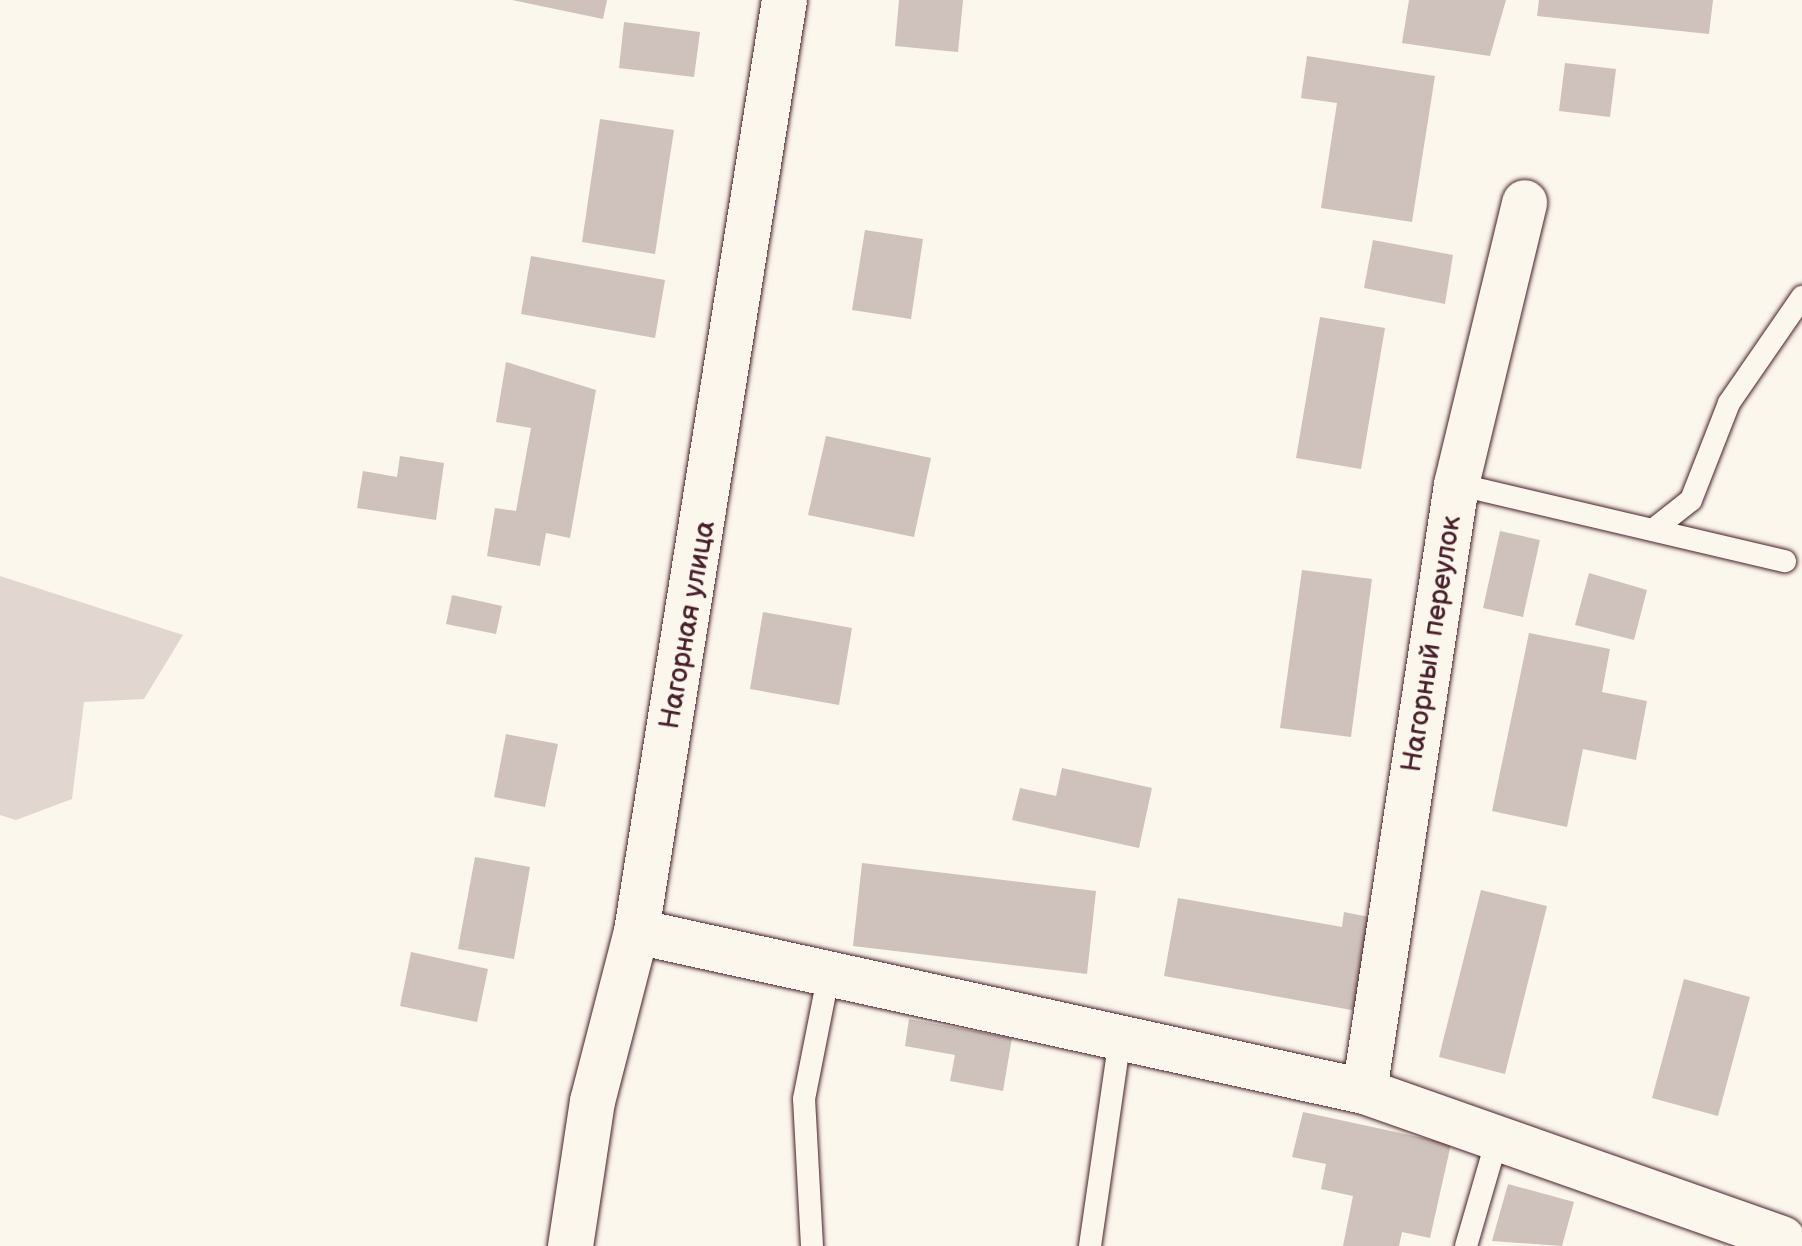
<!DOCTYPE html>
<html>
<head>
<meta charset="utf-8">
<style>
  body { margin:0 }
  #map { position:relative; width:1802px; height:1246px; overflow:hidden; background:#fbf7ec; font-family:"Balsamiq Sans",sans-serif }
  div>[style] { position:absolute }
  .green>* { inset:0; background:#e2d7d0 }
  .building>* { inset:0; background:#cfc2bc }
  .roads { filter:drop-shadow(0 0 2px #4a1f2b) drop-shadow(0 0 2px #4a1f2b) }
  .service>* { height:22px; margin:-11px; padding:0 11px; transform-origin:11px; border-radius:11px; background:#fbf7ec }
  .minor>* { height:45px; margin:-22.5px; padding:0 22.5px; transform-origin:22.5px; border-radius:22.5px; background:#fbf7ec }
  span { translate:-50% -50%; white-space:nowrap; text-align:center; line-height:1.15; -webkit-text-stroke:9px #fbf7ec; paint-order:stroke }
  .street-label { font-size:28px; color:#4a1f2b }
</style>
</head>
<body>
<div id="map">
  <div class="green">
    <div style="clip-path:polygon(0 576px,183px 635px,144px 699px,84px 702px,72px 799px,16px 820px,0 815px)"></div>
  </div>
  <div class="building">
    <div style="clip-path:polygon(512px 0,607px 0,603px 19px)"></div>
    <div style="clip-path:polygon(899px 0,963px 0,958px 52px,895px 46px)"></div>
    <div style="clip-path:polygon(1409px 0,1506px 0,1490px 56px,1402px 43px)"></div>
    <div style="clip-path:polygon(1539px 0,1713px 0,1709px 34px,1537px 16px)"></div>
    <div style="clip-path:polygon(624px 22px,700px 32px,694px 77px,619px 68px)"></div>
    <div style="clip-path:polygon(1307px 56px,1435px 76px,1412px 222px,1321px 208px,1337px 103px,1301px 98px)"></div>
    <div style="clip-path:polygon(1565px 63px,1616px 69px,1610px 117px,1559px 111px)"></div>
    <div style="clip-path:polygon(600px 119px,674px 130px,655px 254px,582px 242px)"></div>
    <div style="clip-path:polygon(865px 230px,923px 239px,911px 319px,852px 310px)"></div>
    <div style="clip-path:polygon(1373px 240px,1453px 255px,1445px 304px,1364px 288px)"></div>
    <div style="clip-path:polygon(531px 256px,665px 280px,655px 338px,521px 314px)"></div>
    <div style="clip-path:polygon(1320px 317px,1385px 328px,1361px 469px,1296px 458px)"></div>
    <div style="clip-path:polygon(506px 362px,596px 390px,570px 538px,546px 533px,540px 566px,487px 556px,495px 508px,516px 511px,531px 428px,496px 422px)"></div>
    <div style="clip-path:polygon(826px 436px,931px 458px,914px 537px,808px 515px)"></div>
    <div style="clip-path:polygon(400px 456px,444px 463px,436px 520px,357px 508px,363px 471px,397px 477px)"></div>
    <div style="clip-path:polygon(1500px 531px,1540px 540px,1523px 617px,1483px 608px)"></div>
    <div style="clip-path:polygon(1302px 570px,1372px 579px,1351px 737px,1280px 728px)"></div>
    <div style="clip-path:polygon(1589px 573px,1647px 590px,1634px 640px,1575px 625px)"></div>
    <div style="clip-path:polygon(452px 595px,502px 606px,496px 634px,446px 624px)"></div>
    <div style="clip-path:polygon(763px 612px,852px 628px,839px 705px,750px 689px)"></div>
    <div style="clip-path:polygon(1529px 633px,1610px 649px,1602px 692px,1647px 701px,1636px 760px,1583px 749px,1567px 827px,1492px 811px)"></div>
    <div style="clip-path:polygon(506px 734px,558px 744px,545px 807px,494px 797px)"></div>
    <div style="clip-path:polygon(1062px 768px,1152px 788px,1139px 848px,1012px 820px,1020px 788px,1056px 796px)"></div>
    <div style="clip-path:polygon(475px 857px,530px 867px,514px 959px,458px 949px)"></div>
    <div style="clip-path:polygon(862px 863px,1096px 891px,1087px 974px,853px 946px)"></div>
    <div style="clip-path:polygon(1481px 890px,1547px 906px,1505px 1074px,1439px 1057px)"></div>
    <div style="clip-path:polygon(1178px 898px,1342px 927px,1344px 912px,1374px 918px,1357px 1011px,1164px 976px)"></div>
    <div style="clip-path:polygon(411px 952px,488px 969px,477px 1022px,400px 1006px)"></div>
    <div style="clip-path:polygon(1684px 979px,1750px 997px,1718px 1116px,1652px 1098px)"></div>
    <div style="clip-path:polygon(909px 1019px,1012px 1038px,1003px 1091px,950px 1081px,955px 1055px,905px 1046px)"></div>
    <div style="clip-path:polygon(1303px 1112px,1451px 1144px,1430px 1238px,1402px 1232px,1399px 1246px,1343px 1246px,1353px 1196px,1321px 1189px,1326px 1164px,1292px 1157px)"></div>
    <div style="clip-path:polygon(1508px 1184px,1574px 1202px,1562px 1246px,1492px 1241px)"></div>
  </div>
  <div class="roads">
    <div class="service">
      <div style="left:1456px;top:484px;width:338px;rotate:13.2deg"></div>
      <div style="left:1653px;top:530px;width:48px;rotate:-38.3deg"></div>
      <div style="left:1691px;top:500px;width:104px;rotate:-68.6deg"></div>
      <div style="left:1729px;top:403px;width:129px;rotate:-55.4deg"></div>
      <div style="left:812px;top:1246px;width:147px;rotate:-93.1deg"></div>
      <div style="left:804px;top:1099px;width:128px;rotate:-78.8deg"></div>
      <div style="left:1090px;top:1246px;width:211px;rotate:-81.8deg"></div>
      <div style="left:1466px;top:1246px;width:111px;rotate:-73.8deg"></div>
    </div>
    <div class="minor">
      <div style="left:636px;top:931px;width:745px;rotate:12.4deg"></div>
      <div style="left:1364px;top:1091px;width:443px;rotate:19.4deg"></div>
      <div style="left:1364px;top:1091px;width:614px;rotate:-81.38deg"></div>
      <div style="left:1456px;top:484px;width:290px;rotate:-76.4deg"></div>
      <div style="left:570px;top:1246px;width:147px;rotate:-81.4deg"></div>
      <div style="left:592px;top:1101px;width:176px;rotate:-75.5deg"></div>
      <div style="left:636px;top:931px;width:943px;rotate:-80.97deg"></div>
    </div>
  </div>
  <div class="street-label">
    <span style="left:688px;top:625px;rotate:-80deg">Нагорная улица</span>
    <span style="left:1432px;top:644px;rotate:-81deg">Нагорный переулок</span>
  </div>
</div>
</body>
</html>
